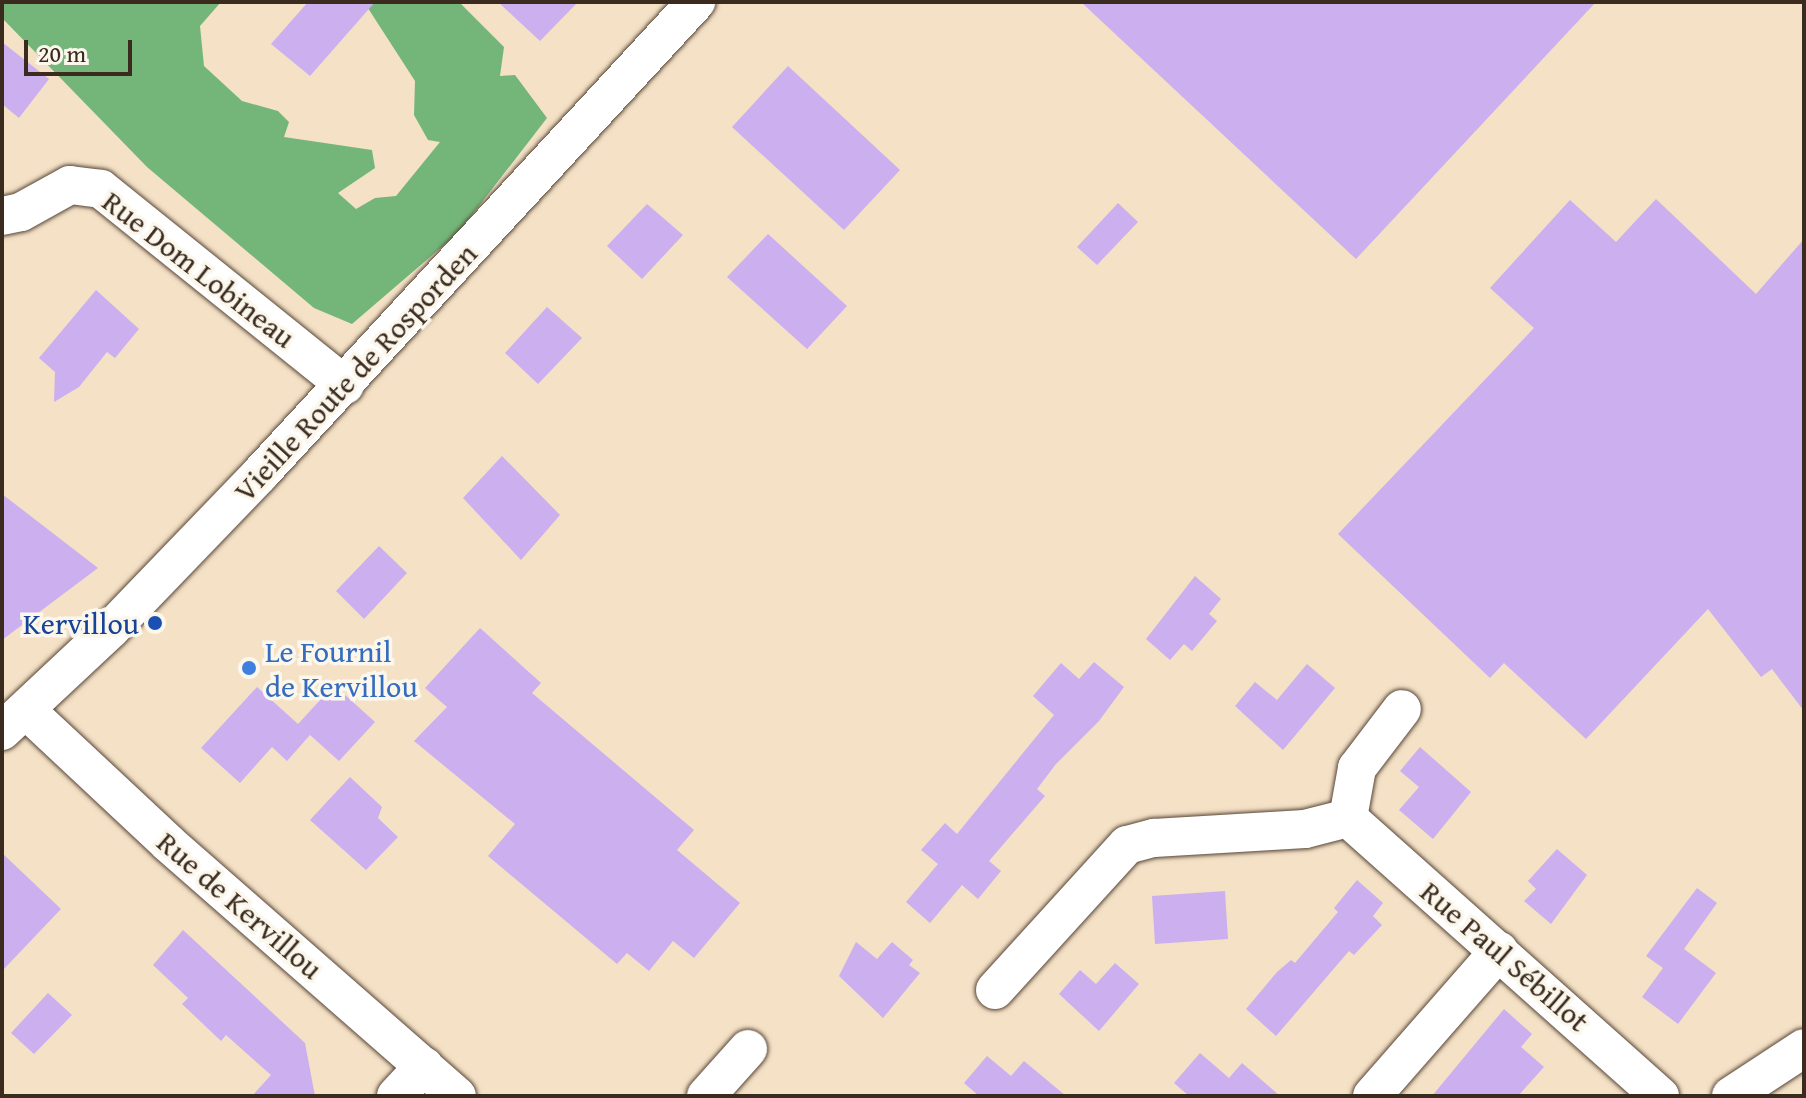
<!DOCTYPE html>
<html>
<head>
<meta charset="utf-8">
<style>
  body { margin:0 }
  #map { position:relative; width:1806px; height:1098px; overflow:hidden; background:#f4e1c6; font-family:"Gentium Book Plus",serif }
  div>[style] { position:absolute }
  .forest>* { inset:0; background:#74b67a }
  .building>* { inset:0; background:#ccafef }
  .roads { filter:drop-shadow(0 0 2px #574537) drop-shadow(0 0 2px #574537) }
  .minor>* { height:38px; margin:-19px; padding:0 19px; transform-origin:19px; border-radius:19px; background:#fff }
  .dots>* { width:22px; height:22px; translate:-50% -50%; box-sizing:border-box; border:4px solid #fbf7ec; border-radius:50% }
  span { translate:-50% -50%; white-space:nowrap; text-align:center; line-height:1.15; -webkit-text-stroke:7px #fbf7ec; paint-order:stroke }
  .street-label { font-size:30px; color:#3b2a1e }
  .transit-label { font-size:30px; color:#164399 }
  .right { translate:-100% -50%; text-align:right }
  .shop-label { font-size:30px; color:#366cbe }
  .left { translate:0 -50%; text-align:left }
  .frame { position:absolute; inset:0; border:4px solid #3b2a1e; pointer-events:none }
  .scale { position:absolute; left:24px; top:40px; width:108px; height:36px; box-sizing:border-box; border:4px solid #3b2a1e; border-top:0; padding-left:10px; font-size:24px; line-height:28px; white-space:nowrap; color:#3b2a1e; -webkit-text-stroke:6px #fbf7ec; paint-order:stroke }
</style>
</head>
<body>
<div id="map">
  <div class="forest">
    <div style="clip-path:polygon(2px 2px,221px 2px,200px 26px,204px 66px,242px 101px,278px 111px,289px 122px,284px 137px,372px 150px,375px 168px,338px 193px,356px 209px,375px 198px,396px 196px,440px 142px,428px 140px,414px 115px,415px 81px,364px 2px,459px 2px,504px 47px,500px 76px,515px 75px,547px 118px,458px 233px,352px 324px,314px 308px,147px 167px,2px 18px)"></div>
  </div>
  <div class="building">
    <div style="clip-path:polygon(308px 2px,375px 2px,310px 76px,271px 44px)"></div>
    <div style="clip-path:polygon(498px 2px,578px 2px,540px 41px)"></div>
    <div style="clip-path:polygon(1081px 2px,1596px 2px,1356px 259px)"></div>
    <div style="clip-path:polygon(2px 42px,49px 79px,19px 118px,2px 104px)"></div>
    <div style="clip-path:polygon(788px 66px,900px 170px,844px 230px,732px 127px)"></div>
    <div style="clip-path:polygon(1656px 199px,1756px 294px,1804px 239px,1804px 711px,1772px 669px,1761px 677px,1708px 609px,1586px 739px,1504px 663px,1490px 678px,1338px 534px,1534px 328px,1490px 288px,1570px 200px,1616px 242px)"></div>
    <div style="clip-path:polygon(1118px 203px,1138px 222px,1097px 265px,1077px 247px)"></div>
    <div style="clip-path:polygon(647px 204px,683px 235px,642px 279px,607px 246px)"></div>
    <div style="clip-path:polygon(768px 234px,847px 306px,807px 349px,727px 277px)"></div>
    <div style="clip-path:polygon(96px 290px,139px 329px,115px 358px,107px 352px,79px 387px,54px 402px,55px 372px,39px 358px)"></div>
    <div style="clip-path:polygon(547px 307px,582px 338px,538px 384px,505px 353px)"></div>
    <div style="clip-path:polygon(502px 456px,560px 515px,521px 560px,463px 498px)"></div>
    <div style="clip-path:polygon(2px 494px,98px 568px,2px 640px)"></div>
    <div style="clip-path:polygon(379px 546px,407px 573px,364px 619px,336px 591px)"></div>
    <div style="clip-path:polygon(1195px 576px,1221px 599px,1209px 614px,1217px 621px,1192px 651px,1184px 644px,1170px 660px,1146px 639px)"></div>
    <div style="clip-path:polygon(480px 628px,541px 683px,532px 693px,694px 830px,677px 850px,740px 903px,694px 958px,673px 941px,649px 971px,627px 953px,617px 964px,488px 856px,515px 824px,414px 741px,447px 707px,425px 688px)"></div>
    <div style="clip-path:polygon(1094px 662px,1124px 687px,1099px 721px,1056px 764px,1037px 789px,1045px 796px,989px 861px,1001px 871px,978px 899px,962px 885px,930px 923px,906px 902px,938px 864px,921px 850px,945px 823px,957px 834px,1054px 715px,1033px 696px,1061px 663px,1079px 679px)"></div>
    <div style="clip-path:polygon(1307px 664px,1335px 688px,1283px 750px,1235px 706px,1255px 682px,1277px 700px)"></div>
    <div style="clip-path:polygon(334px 685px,375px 722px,339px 761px,310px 735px,287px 761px,272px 747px,240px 783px,201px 748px,257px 687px,298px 724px)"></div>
    <div style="clip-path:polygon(1420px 747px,1471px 792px,1433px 839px,1399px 810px,1419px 787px,1400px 771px)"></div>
    <div style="clip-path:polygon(350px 777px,382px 807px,378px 818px,398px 837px,366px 870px,310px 820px)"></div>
    <div style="clip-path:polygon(1557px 849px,1587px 875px,1551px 924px,1524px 901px,1536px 889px,1528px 881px)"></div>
    <div style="clip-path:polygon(2px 853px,61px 909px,2px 971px)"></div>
    <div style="clip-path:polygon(1357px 880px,1383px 903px,1373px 916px,1382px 925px,1354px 955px,1349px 951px,1276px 1036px,1246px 1009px,1277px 972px,1291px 960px,1295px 963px,1338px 912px,1334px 908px)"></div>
    <div style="clip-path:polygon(1697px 888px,1717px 903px,1684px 949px,1716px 973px,1678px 1024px,1642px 997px,1663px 968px,1646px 956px)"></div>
    <div style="clip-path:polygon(1225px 891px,1228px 939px,1155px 944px,1152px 896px)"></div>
    <div style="clip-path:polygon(183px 930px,305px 1043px,315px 1096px,252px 1096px,271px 1075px,226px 1035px,221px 1041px,182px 1004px,188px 998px,153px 965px)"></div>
    <div style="clip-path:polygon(856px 942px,877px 959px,892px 942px,913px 960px,909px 965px,920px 973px,883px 1018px,839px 976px)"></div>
    <div style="clip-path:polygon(1115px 963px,1139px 984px,1099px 1031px,1059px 994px,1080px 970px,1096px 984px)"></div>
    <div style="clip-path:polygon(48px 993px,72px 1015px,34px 1054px,11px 1033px)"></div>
    <div style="clip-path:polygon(1504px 1009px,1532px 1034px,1521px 1047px,1544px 1067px,1518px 1096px,1432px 1096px)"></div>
    <div style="clip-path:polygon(1200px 1053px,1229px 1078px,1242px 1063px,1280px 1096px,1189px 1096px,1174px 1083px)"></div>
    <div style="clip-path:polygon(987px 1056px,1011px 1076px,1024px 1061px,1066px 1096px,979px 1096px,964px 1083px)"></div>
  </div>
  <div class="roads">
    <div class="minor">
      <div style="left:2px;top:216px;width:19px;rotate:-12deg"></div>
      <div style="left:21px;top:212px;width:56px;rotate:-28.9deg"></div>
      <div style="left:70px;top:185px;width:31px;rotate:7deg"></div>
      <div style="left:101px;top:189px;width:313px;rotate:38.8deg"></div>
      <div style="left:26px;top:710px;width:195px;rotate:43.1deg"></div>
      <div style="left:168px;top:843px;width:384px;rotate:41.2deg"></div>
      <div style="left:2px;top:731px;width:149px;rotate:-43.1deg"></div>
      <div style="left:111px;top:629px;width:215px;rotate:-46.1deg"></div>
      <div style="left:260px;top:474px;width:643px;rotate:-47.27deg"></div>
      <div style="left:1348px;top:818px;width:51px;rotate:-79.8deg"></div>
      <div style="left:1357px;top:768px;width:74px;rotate:-52.7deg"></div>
      <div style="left:995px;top:990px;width:196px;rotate:-47.7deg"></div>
      <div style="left:1127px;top:845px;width:28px;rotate:-15deg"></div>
      <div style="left:1154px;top:838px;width:151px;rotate:-3.4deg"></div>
      <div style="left:1305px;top:829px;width:44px;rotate:-14.3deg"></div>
      <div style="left:1348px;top:818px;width:418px;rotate:41.7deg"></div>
      <div style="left:396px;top:1096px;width:41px;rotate:-47deg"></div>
      <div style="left:706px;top:1096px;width:63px;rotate:-48.2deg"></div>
      <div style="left:1372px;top:1096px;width:193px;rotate:-48.8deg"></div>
      <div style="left:1731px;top:1096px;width:87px;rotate:-33.3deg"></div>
    </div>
  </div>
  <div class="dots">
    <div style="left:155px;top:623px;background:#1a4fb4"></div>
    <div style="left:249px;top:668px;background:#3f7fe0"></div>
  </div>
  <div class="street-label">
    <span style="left:199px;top:269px;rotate:38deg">Rue Dom Lobineau</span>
    <span style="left:355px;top:372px;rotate:-47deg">Vieille Route de Rosporden</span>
    <span style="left:240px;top:905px;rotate:41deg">Rue de Kervillou</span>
    <span style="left:1505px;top:956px;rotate:41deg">Rue Paul Sébillot</span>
  </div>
  <div class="transit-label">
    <span class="right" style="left:139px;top:623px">Kervillou</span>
  </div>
  <div class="shop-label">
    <span class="left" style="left:265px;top:668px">Le Fournil<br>de Kervillou</span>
  </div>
  <div class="frame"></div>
  <div class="scale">20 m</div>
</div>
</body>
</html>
